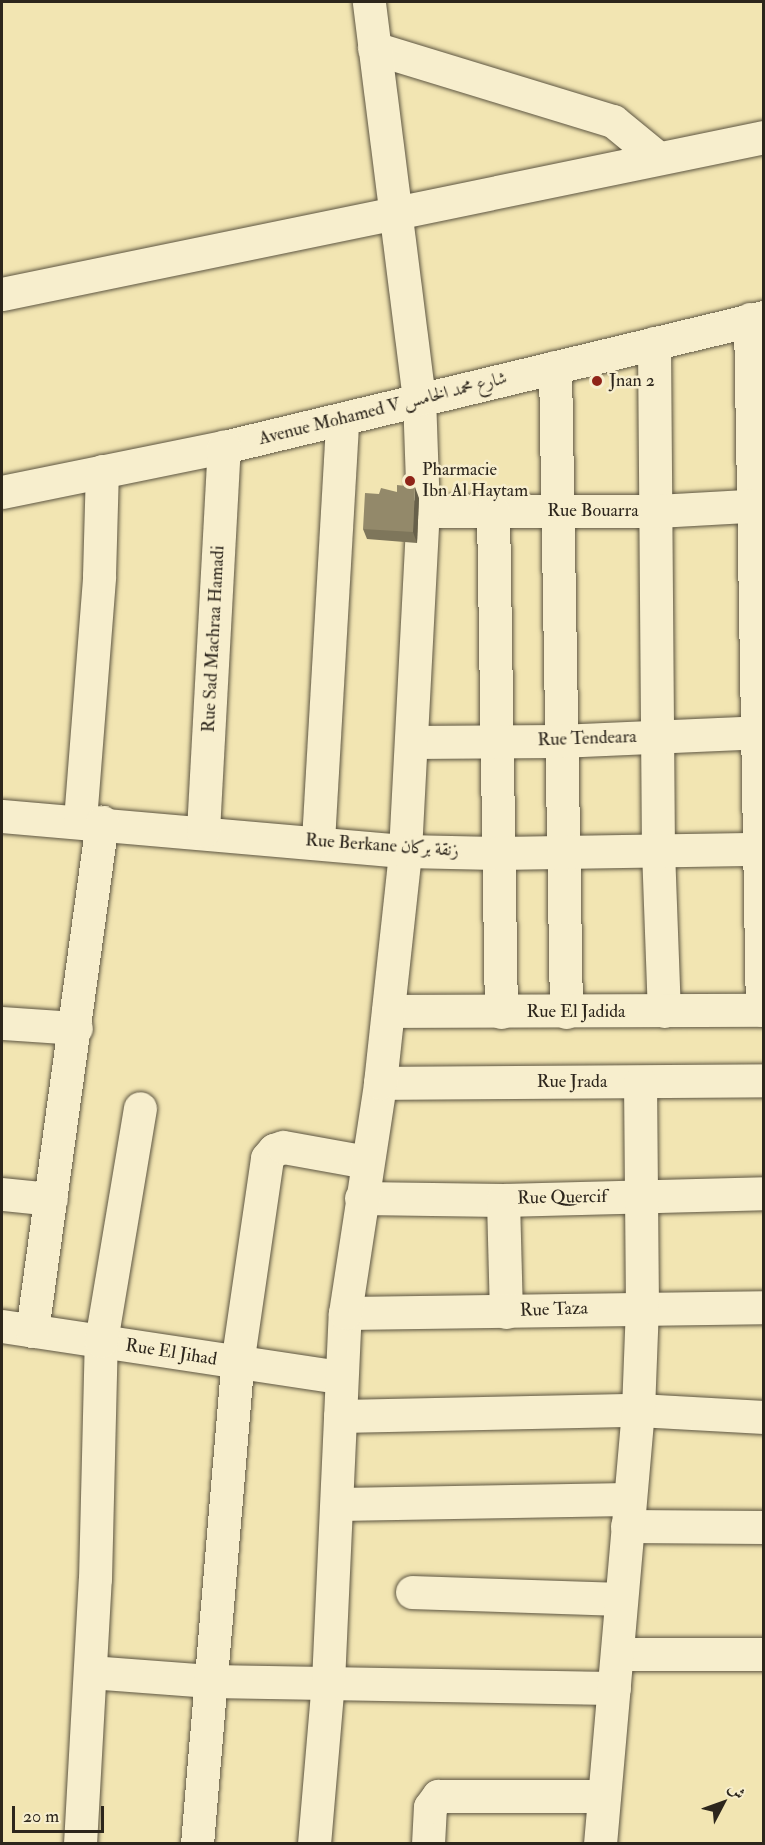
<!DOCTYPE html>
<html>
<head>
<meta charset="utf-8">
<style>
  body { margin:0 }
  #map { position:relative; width:765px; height:1845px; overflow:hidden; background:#f2e5b2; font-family:"IM FELL Double Pica",Amiri,serif }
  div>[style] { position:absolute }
  .roads { filter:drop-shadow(0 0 2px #5e5642) drop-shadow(0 0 2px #5e5642) }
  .minor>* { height:33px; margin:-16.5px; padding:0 16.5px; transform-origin:16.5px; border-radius:16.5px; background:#f7eecd }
  .wall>* { inset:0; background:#7e765b }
  .shaded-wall>* { inset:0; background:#67604a }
  .building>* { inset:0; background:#93896a }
  .dots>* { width:16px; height:16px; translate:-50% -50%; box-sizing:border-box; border:3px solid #f7eecd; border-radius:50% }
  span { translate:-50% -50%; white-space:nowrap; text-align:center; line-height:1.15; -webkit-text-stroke:5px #f7eecd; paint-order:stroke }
  .poi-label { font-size:18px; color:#2d261c }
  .left { translate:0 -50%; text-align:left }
  .street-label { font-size:18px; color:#2d261c }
  .frame { position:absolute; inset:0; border:3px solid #2d261c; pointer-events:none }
  .north { position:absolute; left:693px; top:1773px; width:60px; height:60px; -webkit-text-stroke:4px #f7eecd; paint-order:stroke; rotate:49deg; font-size:16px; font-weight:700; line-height:24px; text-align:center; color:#2d261c }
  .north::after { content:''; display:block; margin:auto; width:21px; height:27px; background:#2d261c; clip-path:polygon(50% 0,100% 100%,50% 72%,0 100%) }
  .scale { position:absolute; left:12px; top:1806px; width:92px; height:27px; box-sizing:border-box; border:3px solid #2d261c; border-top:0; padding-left:8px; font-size:18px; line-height:21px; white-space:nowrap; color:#2d261c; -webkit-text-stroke:4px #f7eecd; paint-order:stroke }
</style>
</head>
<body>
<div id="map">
  <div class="roads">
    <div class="minor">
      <div style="left:374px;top:48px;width:250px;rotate:17deg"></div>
      <div style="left:613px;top:121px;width:58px;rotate:39.4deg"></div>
      <div style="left:2px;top:294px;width:778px;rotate:-11.64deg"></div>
      <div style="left:750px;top:319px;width:691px;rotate:89.01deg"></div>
      <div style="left:654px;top:343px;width:507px;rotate:89.55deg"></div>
      <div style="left:658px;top:850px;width:161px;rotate:87.9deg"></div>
      <div style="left:555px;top:367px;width:645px;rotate:89.02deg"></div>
      <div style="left:2px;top:492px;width:227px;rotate:-11.5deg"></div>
      <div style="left:224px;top:447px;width:555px;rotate:-13.54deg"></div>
      <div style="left:423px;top:511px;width:234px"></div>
      <div style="left:657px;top:511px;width:107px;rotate:-3.2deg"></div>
      <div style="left:493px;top:511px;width:501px;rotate:89.09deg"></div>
      <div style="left:411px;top:742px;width:148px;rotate:-0.4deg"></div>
      <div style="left:559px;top:741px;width:205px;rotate:-2.5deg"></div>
      <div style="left:2px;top:816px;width:405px;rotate:5deg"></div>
      <div style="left:405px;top:851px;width:93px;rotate:1.2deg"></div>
      <div style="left:498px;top:853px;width:266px;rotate:-0.9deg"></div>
      <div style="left:80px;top:820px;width:245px;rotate:-85.5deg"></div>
      <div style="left:99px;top:576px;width:105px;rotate:-88.4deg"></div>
      <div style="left:203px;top:831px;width:385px;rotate:-86.9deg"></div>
      <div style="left:318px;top:841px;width:422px;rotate:-86.7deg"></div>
      <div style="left:388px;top:1011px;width:376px;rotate:-0.2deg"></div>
      <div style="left:2px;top:1023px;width:74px;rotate:3.9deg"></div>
      <div style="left:380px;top:1083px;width:384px;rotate:-0.4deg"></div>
      <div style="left:2px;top:1194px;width:49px;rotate:5.8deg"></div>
      <div style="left:361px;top:1198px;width:142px;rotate:0.8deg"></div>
      <div style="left:503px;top:1200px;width:261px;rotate:-1.5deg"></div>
      <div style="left:503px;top:1200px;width:112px;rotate:88.5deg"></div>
      <div style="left:345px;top:1313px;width:419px;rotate:-0.8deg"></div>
      <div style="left:2px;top:1326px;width:342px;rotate:8.6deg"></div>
      <div style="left:32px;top:1331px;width:514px;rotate:-82.17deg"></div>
      <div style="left:340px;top:1416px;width:298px;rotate:-1.2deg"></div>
      <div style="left:638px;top:1410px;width:126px;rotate:3.2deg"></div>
      <div style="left:338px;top:1504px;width:290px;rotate:-1deg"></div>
      <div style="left:627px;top:1526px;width:137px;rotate:0.4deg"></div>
      <div style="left:412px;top:1592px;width:208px;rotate:1.9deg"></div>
      <div style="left:618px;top:1654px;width:146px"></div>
      <div style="left:90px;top:1672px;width:120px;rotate:4.3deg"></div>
      <div style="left:210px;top:1681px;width:404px;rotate:1deg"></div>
      <div style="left:80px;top:1844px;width:265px;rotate:-86.8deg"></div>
      <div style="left:95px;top:1579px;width:238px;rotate:-88.6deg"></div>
      <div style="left:101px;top:1341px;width:236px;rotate:-80.5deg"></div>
      <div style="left:197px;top:1844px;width:482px;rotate:-85.2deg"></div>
      <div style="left:237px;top:1364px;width:208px;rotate:-81.7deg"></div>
      <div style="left:267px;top:1158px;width:11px;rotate:-49deg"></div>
      <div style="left:274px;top:1150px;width:9px;rotate:-18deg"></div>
      <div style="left:283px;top:1147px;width:84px;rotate:10.2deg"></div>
      <div style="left:314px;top:1844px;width:163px;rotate:-85.1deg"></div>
      <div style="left:328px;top:1682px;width:369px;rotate:-87.4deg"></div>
      <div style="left:345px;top:1313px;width:233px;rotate:-81.3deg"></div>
      <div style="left:380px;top:1083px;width:233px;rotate:-83.8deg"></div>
      <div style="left:405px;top:851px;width:340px;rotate:-87deg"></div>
      <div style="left:423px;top:511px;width:112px;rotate:-92deg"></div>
      <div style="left:419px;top:399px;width:400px;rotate:-97.2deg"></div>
      <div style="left:428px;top:1844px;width:37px;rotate:-87deg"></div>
      <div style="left:430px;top:1807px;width:14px;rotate:-54deg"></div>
      <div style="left:438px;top:1796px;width:166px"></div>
      <div style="left:600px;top:1844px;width:436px;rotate:-85deg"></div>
      <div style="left:638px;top:1410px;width:102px;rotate:-87.8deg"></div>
      <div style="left:642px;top:1308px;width:226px;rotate:-90.5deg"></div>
    </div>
  </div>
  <div class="wall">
    <div style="clip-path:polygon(419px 498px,417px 543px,367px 539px,363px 529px)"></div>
  </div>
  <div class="shaded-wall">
    <div style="clip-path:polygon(415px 487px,419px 498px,417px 543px,413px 532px)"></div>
  </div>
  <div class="building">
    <div style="clip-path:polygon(397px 485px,415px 487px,413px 532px,363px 529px,365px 493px,379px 494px,381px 488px,397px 492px)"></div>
  </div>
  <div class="dots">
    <div style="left:597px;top:381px;background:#8f2418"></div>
    <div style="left:410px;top:481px;background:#8f2418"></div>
  </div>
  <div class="poi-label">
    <span class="left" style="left:609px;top:381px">Jnan 2</span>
    <span class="left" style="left:422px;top:481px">Pharmacie<br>Ibn Al Haytam</span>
  </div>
  <div class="street-label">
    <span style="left:383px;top:409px;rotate:-14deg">Avenue Mohamed V شارع محمد الخامس</span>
    <span style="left:593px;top:511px">Rue Bouarra</span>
    <span style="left:214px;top:639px;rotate:-87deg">Rue Sad Machraa Hamadi</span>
    <span style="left:587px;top:739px;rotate:-2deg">Rue Tendeara</span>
    <span style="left:382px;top:846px;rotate:4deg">Rue Berkane زنقة بركان</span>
    <span style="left:576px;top:1012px">Rue El Jadida</span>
    <span style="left:572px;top:1082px">Rue Jrada</span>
    <span style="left:562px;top:1198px;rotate:-1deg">Rue Quercif</span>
    <span style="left:554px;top:1310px;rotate:-2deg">Rue Taza</span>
    <span style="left:171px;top:1353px;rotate:9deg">Rue El Jihad</span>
  </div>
  <div class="frame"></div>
  <div class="north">ش</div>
  <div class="scale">20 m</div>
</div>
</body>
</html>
